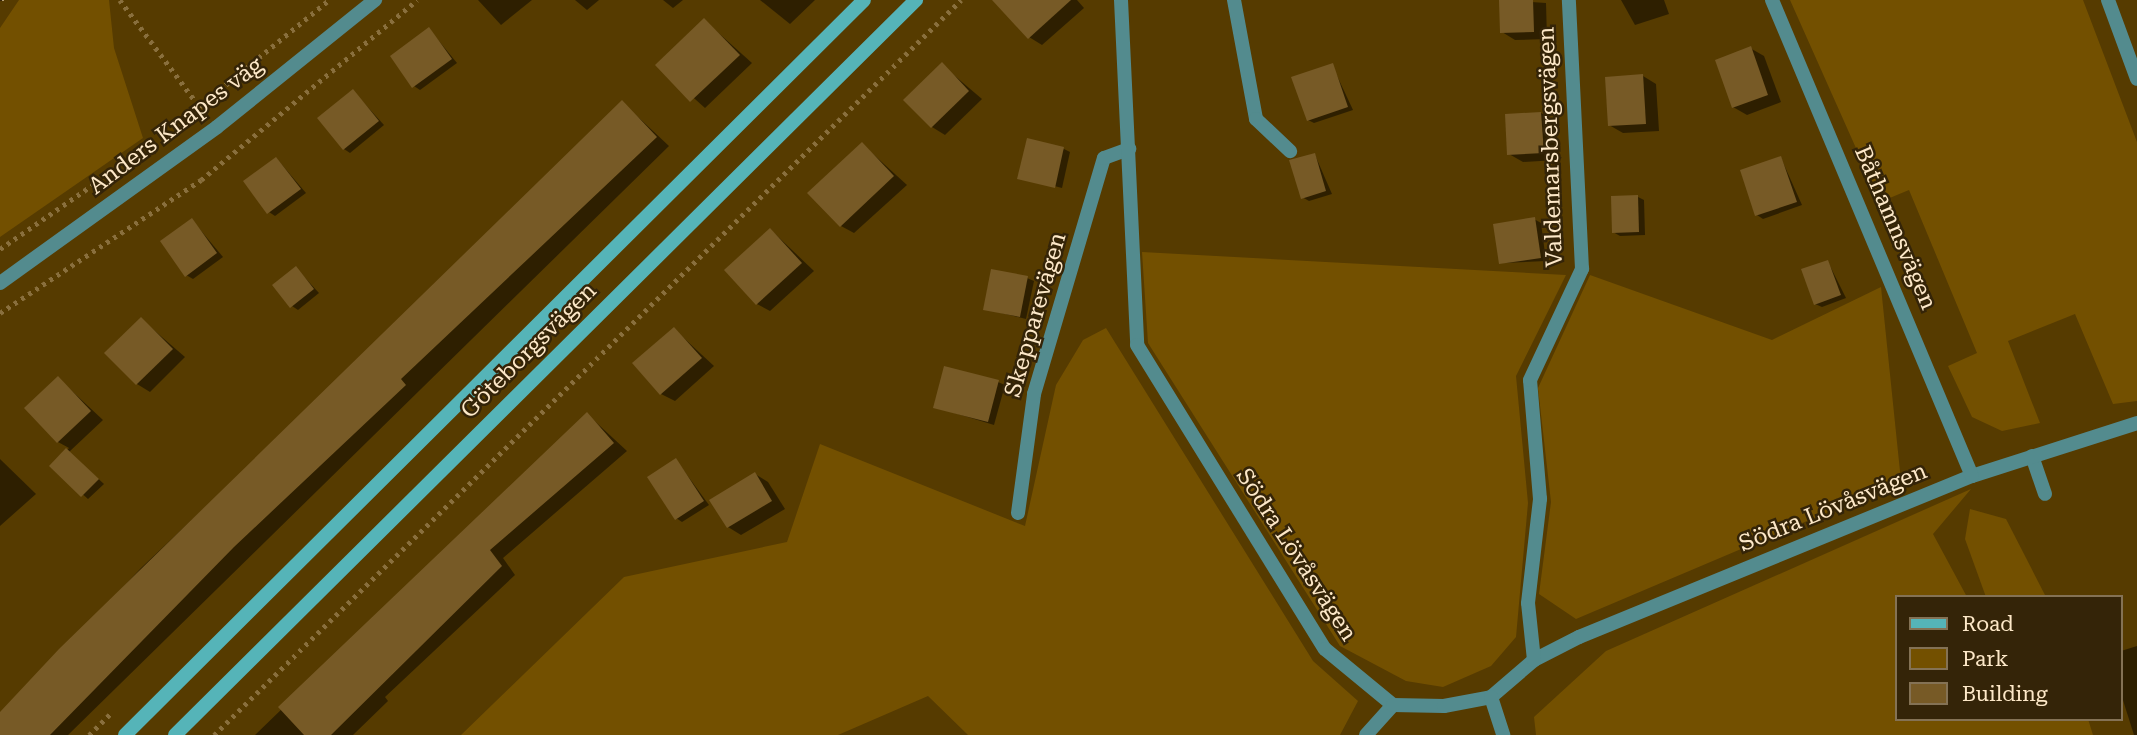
<!DOCTYPE html>
<html>
<head>
<meta charset="utf-8">
<style>
  body { margin:0 }
  #map { position:relative; width:2137px; height:735px; overflow:hidden; background:#563b00; font-family:"Roboto Serif",serif }
  div>[style] { position:absolute }
  .green>* { inset:0; background:#735000 }
  .shadow>* { inset:0; background:#0007 }
  .building>* { inset:0; background:#775a26 }
  .path>* { height:4.5px; margin-top:-2.25px; transform-origin:0; background:repeating-linear-gradient(90deg,#896f3d 0 3.5px,transparent 0 8.5px) }
  .lane>* { height:14px; margin:-7px; padding:0 7px; transform-origin:7px; border-radius:7px; background:#538b8e }
  .street>* { height:14px; margin:-7px; padding:0 7px; transform-origin:7px; border-radius:7px; background:#538b8e }
  .secondary>* { height:14px; margin:-7px; padding:0 7px; transform-origin:7px; border-radius:7px; background:#55b4b8 }
  .rail>* { height:8px; margin-top:-4px; transform-origin:0; background:repeating-linear-gradient(90deg,#342408 0 16px,#b8a075 0 32px); box-sizing:border-box; border-block:2px solid #b8a075 }
  span { translate:-50% -50%; white-space:nowrap; text-align:center; line-height:1.15; -webkit-text-stroke:5px #342408; paint-order:stroke }
  .street-label { font-size:23px; color:#fde8c8 }
  .legend { position:absolute; left:1895px; top:595px; width:228px; height:126px; box-sizing:border-box; background:#342408; border:2px solid #847255; margin:0; padding:9px 12px; list-style:none; font-size:21px; color:#fde8c8 }
  .legend li { display:flex; align-items:center; gap:14px; height:35px }
  .legend b { width:35px; border:2px solid #847255 }
</style>
</head>
<body>
<div id="map">
  <div class="green">
    <div style="clip-path:polygon(19px 0,109px 0,114px 48px,143px 138px,0 237px,0 28px)"></div>
    <div style="clip-path:polygon(1790px 0,2083px 0,2137px 142px,2137px 401px,2113px 404px,2075px 314px,2008px 341px,2040px 423px,2002px 431px,1972px 417px,1948px 366px,1977px 353px,1909px 190px,1880px 202px)"></div>
    <div style="clip-path:polygon(1142px 252px,1566px 275px,1516px 376px,1528px 503px,1516px 637px,1491px 666px,1443px 687px,1406px 681px,1340px 646px,1148px 343px)"></div>
    <div style="clip-path:polygon(1590px 275px,1772px 340px,1881px 287px,1901px 481px,1576px 619px,1539px 594px,1551px 502px,1538px 388px)"></div>
    <div style="clip-path:polygon(1106px 328px,1313px 661px,1358px 701px,1340px 735px,968px 735px,928px 696px,838px 735px,461px 735px,624px 577px,787px 542px,820px 444px,1025px 526px,1056px 385px,1083px 340px)"></div>
    <div style="clip-path:polygon(1971px 489px,1933px 534px,1967px 597px,1897px 597px,1897px 719px,2088px 719px,2093px 735px,1536px 735px,1534px 717px,1606px 651px)"></div>
    <div style="clip-path:polygon(1970px 509px,2006px 519px,2046px 597px,1986px 597px,1965px 539px)"></div>
  </div>
  <div class="shadow">
    <div style="clip-path:polygon(478px 0,532px 0,501px 25px)"></div>
    <div style="clip-path:polygon(575px 0,599px 0,587px 10px)"></div>
    <div style="clip-path:polygon(663px 0,683px 0,673px 8px)"></div>
    <div style="clip-path:polygon(760px 0,815px 0,790px 24px)"></div>
    <div style="clip-path:polygon(1009px 0,1077px 0,1084px 8px,1042px 45px,1029px 37px)"></div>
    <div style="clip-path:polygon(1500px 0,1546px 3px,1547px 39px,1515px 40px,1502px 32px)"></div>
    <div style="clip-path:polygon(1621px 0,1664px 0,1669px 14px,1635px 25px)"></div>
    <div style="clip-path:polygon(704px 20px,752px 63px,705px 108px,658px 66px)"></div>
    <div style="clip-path:polygon(429px 29px,457px 63px,420px 90px,414px 86px)"></div>
    <div style="clip-path:polygon(1750px 48px,1764px 56px,1781px 102px,1747px 115px,1733px 107px)"></div>
    <div style="clip-path:polygon(942px 65px,982px 99px,945px 135px,932px 127px)"></div>
    <div style="clip-path:polygon(1332px 65px,1353px 110px,1314px 123px,1308px 120px)"></div>
    <div style="clip-path:polygon(1643px 76px,1656px 84px,1659px 131px,1623px 133px,1609px 125px)"></div>
    <div style="clip-path:polygon(353px 91px,384px 125px,350px 153px,344px 149px)"></div>
    <div style="clip-path:polygon(622px 102px,669px 146px,68px 735px,0 735px,0 719px,141px 568px,479px 248px)"></div>
    <div style="clip-path:polygon(1541px 113px,1555px 121px,1557px 160px,1523px 162px,1509px 154px)"></div>
    <div style="clip-path:polygon(862px 144px,907px 185px,854px 233px,841px 226px)"></div>
    <div style="clip-path:polygon(1064px 149px,1070px 152px,1062px 188px,1024px 178px)"></div>
    <div style="clip-path:polygon(1315px 155px,1332px 194px,1309px 201px,1302px 197px)"></div>
    <div style="clip-path:polygon(1781px 158px,1802px 205px,1763px 219px,1757px 215px)"></div>
    <div style="clip-path:polygon(277px 159px,306px 193px,275px 216px,269px 212px)"></div>
    <div style="clip-path:polygon(1638px 197px,1644px 200px,1645px 235px,1620px 236px,1613px 232px)"></div>
    <div style="clip-path:polygon(1534px 219px,1541px 223px,1546px 261px,1501px 263px)"></div>
    <div style="clip-path:polygon(192px 220px,223px 257px,193px 279px,186px 275px)"></div>
    <div style="clip-path:polygon(771px 230px,814px 271px,770px 311px,757px 304px)"></div>
    <div style="clip-path:polygon(1828px 262px,1846px 298px,1822px 307px,1815px 304px)"></div>
    <div style="clip-path:polygon(296px 268px,319px 293px,298px 310px,292px 306px)"></div>
    <div style="clip-path:polygon(1027px 278px,1034px 281px,1026px 319px,985px 309px)"></div>
    <div style="clip-path:polygon(141px 319px,185px 357px,150px 392px,137px 384px)"></div>
    <div style="clip-path:polygon(674px 329px,714px 366px,675px 401px,661px 394px)"></div>
    <div style="clip-path:polygon(58px 378px,103px 420px,69px 452px,104px 484px,88px 499px,51px 466px,69px 448px,58px 442px)"></div>
    <div style="clip-path:polygon(998px 382px,1005px 385px,994px 425px,935px 407px)"></div>
    <div style="clip-path:polygon(587px 414px,627px 451px,503px 558px,515px 575px,385px 697px,388px 701px,353px 735px,255px 735px)"></div>
    <div style="clip-path:polygon(0 459px,36px 494px,0 526px)"></div>
    <div style="clip-path:polygon(676px 460px,709px 505px,682px 522px,676px 518px)"></div>
    <div style="clip-path:polygon(755px 474px,768px 482px,785px 509px,741px 535px,728px 527px)"></div>
    <div style="clip-path:polygon(2137px 646px,2137px 735px,2134px 735px,2121px 694px,2121px 651px)"></div>
  </div>
  <div class="building">
    <div style="clip-path:polygon(992px 0,1071px 0,1028px 39px)"></div>
    <div style="clip-path:polygon(1499px 0,1533px 0,1534px 32px,1500px 33px)"></div>
    <div style="clip-path:polygon(704px 18px,740px 55px,690px 102px,655px 65px)"></div>
    <div style="clip-path:polygon(429px 27px,452px 59px,412px 88px,390px 56px)"></div>
    <div style="clip-path:polygon(1751px 46px,1768px 95px,1732px 108px,1715px 60px)"></div>
    <div style="clip-path:polygon(942px 62px,969px 91px,931px 128px,903px 100px)"></div>
    <div style="clip-path:polygon(1333px 63px,1348px 107px,1307px 121px,1291px 77px)"></div>
    <div style="clip-path:polygon(1643px 74px,1646px 124px,1608px 126px,1605px 77px)"></div>
    <div style="clip-path:polygon(353px 89px,379px 121px,343px 150px,317px 118px)"></div>
    <div style="clip-path:polygon(622px 100px,657px 137px,401px 379px,406px 385px,234px 547px,50px 735px,0 735px,0 712px,59px 649px)"></div>
    <div style="clip-path:polygon(1541px 112px,1544px 153px,1507px 155px,1505px 114px)"></div>
    <div style="clip-path:polygon(1027px 138px,1064px 147px,1055px 188px,1017px 179px)"></div>
    <div style="clip-path:polygon(862px 142px,894px 176px,840px 227px,807px 193px)"></div>
    <div style="clip-path:polygon(1315px 153px,1326px 191px,1301px 199px,1289px 160px)"></div>
    <div style="clip-path:polygon(1781px 156px,1797px 202px,1755px 216px,1740px 170px)"></div>
    <div style="clip-path:polygon(276px 157px,301px 189px,267px 214px,243px 181px)"></div>
    <div style="clip-path:polygon(1638px 195px,1639px 232px,1612px 233px,1611px 196px)"></div>
    <div style="clip-path:polygon(1535px 217px,1541px 258px,1499px 264px,1493px 224px)"></div>
    <div style="clip-path:polygon(192px 218px,217px 253px,185px 277px,160px 241px)"></div>
    <div style="clip-path:polygon(770px 228px,802px 263px,756px 305px,724px 270px)"></div>
    <div style="clip-path:polygon(1828px 260px,1841px 295px,1814px 305px,1801px 269px)"></div>
    <div style="clip-path:polygon(296px 266px,314px 289px,290px 308px,272px 285px)"></div>
    <div style="clip-path:polygon(991px 269px,1028px 276px,1020px 317px,983px 310px)"></div>
    <div style="clip-path:polygon(141px 317px,173px 349px,136px 385px,104px 353px)"></div>
    <div style="clip-path:polygon(674px 327px,702px 358px,660px 395px,632px 363px)"></div>
    <div style="clip-path:polygon(944px 366px,999px 380px,988px 422px,933px 408px)"></div>
    <div style="clip-path:polygon(58px 376px,91px 411px,57px 443px,24px 408px)"></div>
    <div style="clip-path:polygon(587px 412px,614px 443px,490px 550px,502px 566px,331px 735px,304px 735px,278px 707px)"></div>
    <div style="clip-path:polygon(66px 448px,99px 479px,81px 497px,49px 466px)"></div>
    <div style="clip-path:polygon(676px 458px,704px 501px,675px 520px,647px 477px)"></div>
    <div style="clip-path:polygon(755px 472px,772px 501px,727px 528px,709px 500px)"></div>
  </div>
  <div class="path">
    <div style="left:120px;top:0;width:132px;rotate:53.3deg"></div>
    <div style="left:173px;top:128px;width:202px;rotate:-39.4deg"></div>
    <div style="left:0;top:249px;width:146px;rotate:-34.7deg"></div>
    <div style="left:0;top:313px;width:241px;rotate:-33.5deg"></div>
    <div style="left:201px;top:180px;width:281px;rotate:-39.8deg"></div>
    <div style="left:89px;top:735px;width:30px;rotate:-45deg"></div>
    <div style="left:214px;top:735px;width:1048px;rotate:-44.54deg"></div>
  </div>
  <div class="lane">
    <div style="left:1234px;top:0;width:121px;rotate:79.5deg"></div>
    <div style="left:1256px;top:119px;width:47px;rotate:43.3deg"></div>
    <div style="left:2032px;top:456px;width:40px;rotate:71.1deg"></div>
    <div style="left:1018px;top:513px;width:120px;rotate:-82.3deg"></div>
    <div style="left:1034px;top:394px;width:246px;rotate:-73.5deg"></div>
    <div style="left:1104px;top:158px;width:27px;rotate:-20deg"></div>
    <div style="left:1366px;top:735px;width:40px;rotate:-48deg"></div>
  </div>
  <div class="street">
    <div style="left:1121px;top:0;width:345px;rotate:87.3deg"></div>
    <div style="left:1137px;top:345px;width:357px;rotate:58.3deg"></div>
    <div style="left:1325px;top:649px;width:88px;rotate:39.5deg"></div>
    <div style="left:1393px;top:705px;width:51px;rotate:1.1deg"></div>
    <div style="left:1444px;top:706px;width:48px;rotate:-10.8deg"></div>
    <div style="left:1491px;top:697px;width:57px;rotate:-40.7deg"></div>
    <div style="left:1534px;top:660px;width:51px;rotate:-27.1deg"></div>
    <div style="left:1579px;top:637px;width:425px;rotate:-22.3deg"></div>
    <div style="left:1972px;top:476px;width:173px;rotate:-17.8deg"></div>
    <div style="left:1772px;top:0;width:516px;rotate:67.21deg"></div>
    <div style="left:2108px;top:0;width:84px;rotate:69.8deg"></div>
    <div style="left:0;top:283px;width:267px;rotate:-35.7deg"></div>
    <div style="left:217px;top:127px;width:203px;rotate:-38.8deg"></div>
    <div style="left:1534px;top:660px;width:57px;rotate:-96deg"></div>
    <div style="left:1528px;top:603px;width:105px;rotate:-83.4deg"></div>
    <div style="left:1540px;top:499px;width:119px;rotate:-94.8deg"></div>
    <div style="left:1530px;top:380px;width:123px;rotate:-64.9deg"></div>
    <div style="left:1582px;top:269px;width:269px;rotate:-92.8deg"></div>
    <div style="left:1491px;top:697px;width:40px;rotate:72deg"></div>
  </div>
  <div class="secondary">
    <div style="left:125px;top:735px;width:1042px;rotate:-44.84deg"></div>
    <div style="left:175px;top:735px;width:1044px;rotate:-44.77deg"></div>
  </div>
  <div class="rail">
    <div style="left:0;top:1px;width:1px;rotate:-90deg"></div>
  </div>
  <div class="street-label">
    <span style="left:176px;top:126px;rotate:-37deg">Anders Knapes väg</span>
    <span style="left:1551px;top:147px;rotate:-92deg">Valdemarsbergsvägen</span>
    <span style="left:1895px;top:228px;rotate:67deg">Båthamnsvägen</span>
    <span style="left:1036px;top:315px;rotate:-74deg">Skepparevägen</span>
    <span style="left:529px;top:351px;rotate:-45deg">Göteborgsvägen</span>
    <span style="left:1833px;top:508px;rotate:-22deg">Södra Lövåsvägen</span>
    <span style="left:1296px;top:555px;rotate:57deg">Södra Lövåsvägen</span>
  </div>
  <ul class="legend">
  <li><b style="height:9px;background:#55b4b8"></b>Road</li>
  <li><b style="height:19px;background:#735000"></b>Park</li>
  <li><b style="height:19px;background:#775a26"></b>Building</li>
  </ul>
</div>
</body>
</html>
